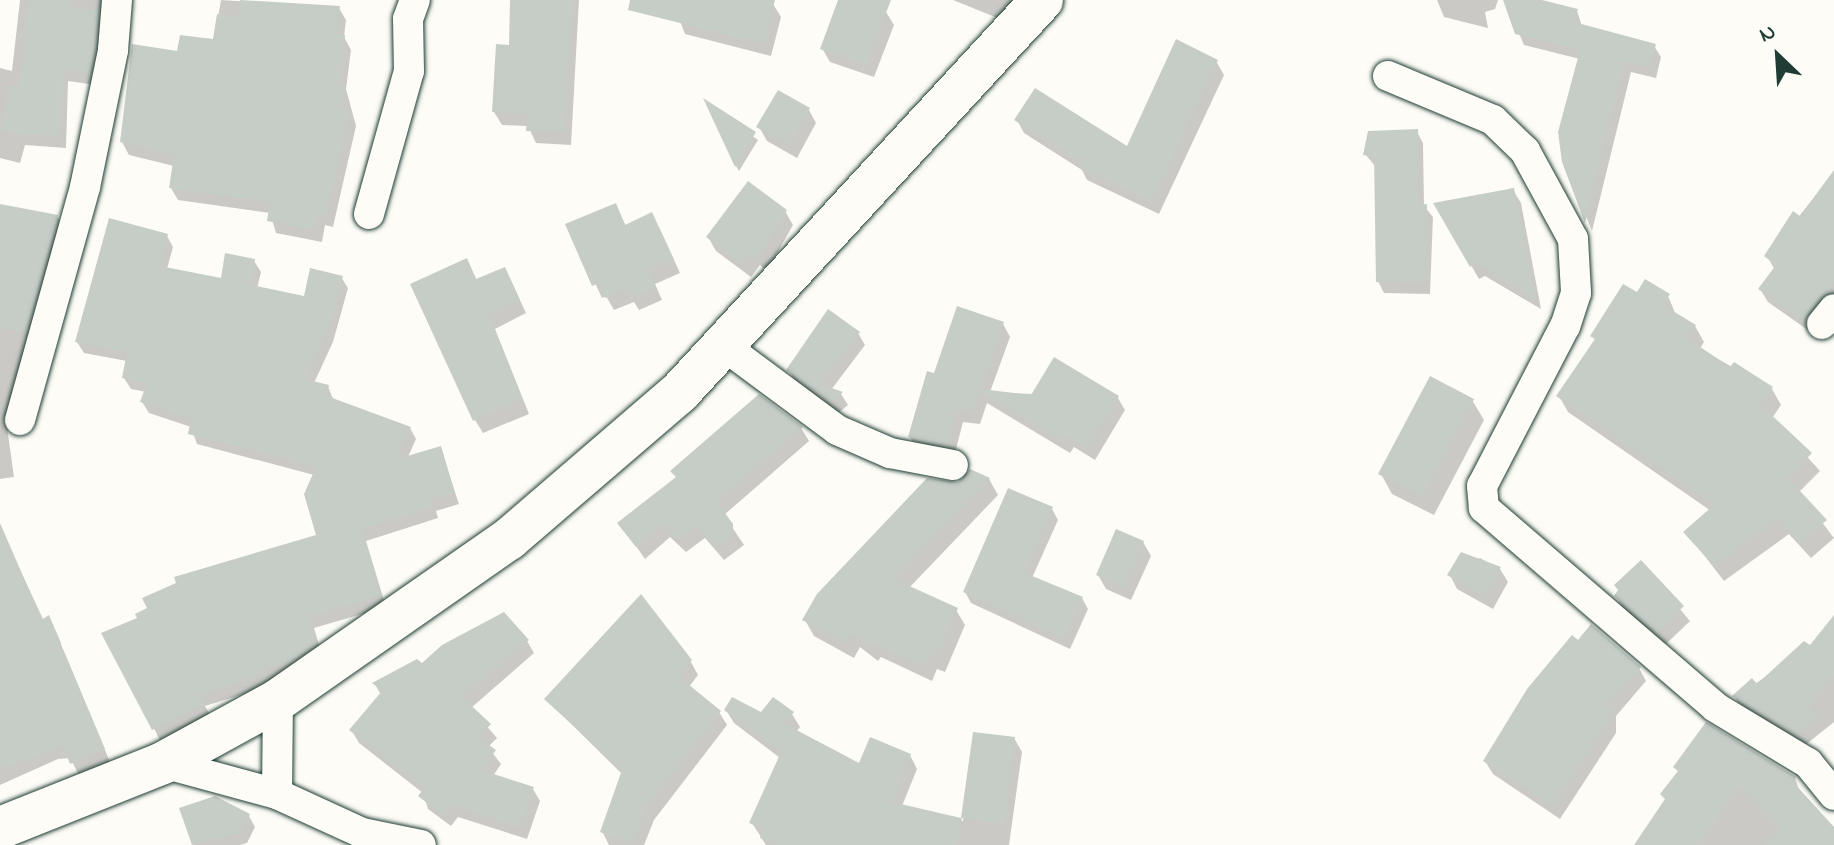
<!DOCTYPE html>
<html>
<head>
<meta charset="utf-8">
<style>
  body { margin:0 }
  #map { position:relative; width:1834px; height:845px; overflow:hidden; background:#fdfcf7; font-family:"Indie Flower",sans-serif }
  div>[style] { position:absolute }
  .shadow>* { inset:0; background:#0003 }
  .building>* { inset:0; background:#c6cdc7 }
  .roads { filter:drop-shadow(0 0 2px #1f3d34) drop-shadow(0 0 2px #1f3d34) }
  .street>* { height:30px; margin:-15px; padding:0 15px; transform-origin:15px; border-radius:15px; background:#fdfcf7 }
  .secondary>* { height:42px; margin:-21px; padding:0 21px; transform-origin:21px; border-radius:21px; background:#fdfcf7 }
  span { translate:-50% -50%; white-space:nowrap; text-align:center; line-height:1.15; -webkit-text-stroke:8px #fdfcf7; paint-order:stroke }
  .north { position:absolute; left:1738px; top:16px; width:80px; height:80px; -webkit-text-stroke:6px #fdfcf7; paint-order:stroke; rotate:335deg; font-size:22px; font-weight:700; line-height:32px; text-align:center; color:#1f3d34 }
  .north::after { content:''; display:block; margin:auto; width:28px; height:36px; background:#1f3d34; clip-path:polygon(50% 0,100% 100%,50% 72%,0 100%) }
</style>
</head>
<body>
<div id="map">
  <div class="shadow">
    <div style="clip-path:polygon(20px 0,114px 0,96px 85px,68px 81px,66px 148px,25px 145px,20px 163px,0 158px,0 68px,12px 71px)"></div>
    <div style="clip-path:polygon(221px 0,339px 8px,346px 20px,344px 37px,351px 50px,346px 89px,356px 126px,333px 227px,325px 225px,322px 242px,276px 233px,270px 213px,178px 200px,171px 188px,174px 166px,129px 155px,122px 142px,133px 46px,178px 53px,214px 41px)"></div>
    <div style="clip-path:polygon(512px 0,579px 0,571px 145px,536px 143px,528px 126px,502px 125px,494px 112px,511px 48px)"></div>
    <div style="clip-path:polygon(672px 0,773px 4px,781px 17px,771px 56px,685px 34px)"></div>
    <div style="clip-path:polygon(840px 0,886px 12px,894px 25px,874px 77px,830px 62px,822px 48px)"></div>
    <div style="clip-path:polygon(953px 0,1013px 0,1005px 21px)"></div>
    <div style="clip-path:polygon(1437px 0,1498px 0,1495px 9px,1485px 12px,1488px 28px,1444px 17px)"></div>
    <div style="clip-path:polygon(1505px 0,1534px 0,1577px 11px,1582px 26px,1654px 46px,1661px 57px,1656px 78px,1631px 72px,1592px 231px,1564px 162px,1580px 59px,1524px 45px)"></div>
    <div style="clip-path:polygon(1216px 61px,1224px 75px,1159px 214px,1087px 180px,1082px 170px,1024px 133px,1017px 120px,1128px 149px)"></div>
    <div style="clip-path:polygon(707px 103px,758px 140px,739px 171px,736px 166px)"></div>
    <div style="clip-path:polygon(809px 110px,816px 123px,797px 158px,767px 141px,759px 127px)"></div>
    <div style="clip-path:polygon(1417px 132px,1423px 143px,1424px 206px,1433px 217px,1430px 294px,1384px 293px,1378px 281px,1376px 167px,1365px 154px)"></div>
    <div style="clip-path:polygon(1834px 173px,1834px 305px,1812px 333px,1768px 302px,1760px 289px,1775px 270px,1767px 256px)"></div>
    <div style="clip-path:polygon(1513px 190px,1521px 203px,1541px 309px,1485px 276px,1479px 279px,1436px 204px)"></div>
    <div style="clip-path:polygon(615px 205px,626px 226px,659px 227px,680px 273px,655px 284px,662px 300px,639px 310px,634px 302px,614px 310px,606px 296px,602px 298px,568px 225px)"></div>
    <div style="clip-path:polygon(0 206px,57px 216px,64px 229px,7px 427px,14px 477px,0 479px)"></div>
    <div style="clip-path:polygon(785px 211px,793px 225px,767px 271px,760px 265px,751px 277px,716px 251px,708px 237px)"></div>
    <div style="clip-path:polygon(167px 236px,173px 247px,167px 269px,222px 281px,254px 261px,261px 272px,257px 289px,306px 298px,341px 277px,348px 288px,333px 342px,314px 383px,328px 387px,334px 401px,410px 428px,416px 439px,408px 457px,440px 448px,459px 504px,436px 511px,438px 518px,366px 541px,386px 607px,314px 628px,322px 655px,270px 686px,205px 706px,210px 715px,160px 740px,104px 634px,319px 536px,314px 475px,197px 444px,191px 427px,149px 413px,142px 402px,146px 392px,131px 389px,124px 378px,127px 361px,84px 353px,77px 342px)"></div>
    <div style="clip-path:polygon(474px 274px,477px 281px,512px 283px,526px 313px,495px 329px,529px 414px,483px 433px,475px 420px)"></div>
    <div style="clip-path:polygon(1637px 295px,1668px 296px,1676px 315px,1695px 326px,1704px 342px,1700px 349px,1772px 389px,1781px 405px,1772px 418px,1820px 471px,1799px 492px,1834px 538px,1811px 558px,1789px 534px,1724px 581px,1686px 532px,1711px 511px,1568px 412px,1559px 396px,1596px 342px,1593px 336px)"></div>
    <div style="clip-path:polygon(1003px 324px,1010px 337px,990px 392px,1118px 398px,1125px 410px,1095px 460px,1074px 447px,1070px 453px,987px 403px,980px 424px,963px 422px,954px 457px,917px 450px,910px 437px,935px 376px)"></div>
    <div style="clip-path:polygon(858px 333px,865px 345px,831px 390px,841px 394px,848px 405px,838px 413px,795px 382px,789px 370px)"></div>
    <div style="clip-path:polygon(759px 397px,801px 428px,809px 441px,724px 515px,744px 545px,724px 560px,705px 538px,686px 552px,670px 537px,645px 559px,620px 523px,677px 479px)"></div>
    <div style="clip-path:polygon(1472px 400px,1484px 420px,1434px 515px,1392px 494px,1381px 474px)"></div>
    <div style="clip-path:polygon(971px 472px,989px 479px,998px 495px,909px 588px,956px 610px,965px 625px,945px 672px,937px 669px,932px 681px,881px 657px,878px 661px,860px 647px,854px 658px,814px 636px,805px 620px)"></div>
    <div style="clip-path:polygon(1052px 509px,1058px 520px,1032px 578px,1082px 598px,1088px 609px,1070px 649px,971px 603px,965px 592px)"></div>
    <div style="clip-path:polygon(0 523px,43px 622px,55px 630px,110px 762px,79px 775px,70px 758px,58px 759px,0 785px)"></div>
    <div style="clip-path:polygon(1143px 542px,1151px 556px,1131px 600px,1106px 589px,1098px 575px)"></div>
    <div style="clip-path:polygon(1480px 558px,1500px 569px,1508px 582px,1493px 609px,1457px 589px,1450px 575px)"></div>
    <div style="clip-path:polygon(1641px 563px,1690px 621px,1665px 645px,1624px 610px,1616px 596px)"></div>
    <div style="clip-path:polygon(1834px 618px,1834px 722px,1804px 746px,1741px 708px,1735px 697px,1810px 648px)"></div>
    <div style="clip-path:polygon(527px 641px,534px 653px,471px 708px,497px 738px,488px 747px,501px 764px,493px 776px,533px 789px,540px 801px,527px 839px,458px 817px,451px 826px,428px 809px,423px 793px,359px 743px,352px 731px,381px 695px,375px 684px,422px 665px)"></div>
    <div style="clip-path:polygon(691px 662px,698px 675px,689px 687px,719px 712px,727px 725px,654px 820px,644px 845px,609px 845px,602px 831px,622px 774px,546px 699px)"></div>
    <div style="clip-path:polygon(1639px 668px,1646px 681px,1616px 716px,1616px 733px,1560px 819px,1493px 774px,1485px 761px)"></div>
    <div style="clip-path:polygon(726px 710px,792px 714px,800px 727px,796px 732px,860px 766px,910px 755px,917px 769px,902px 806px,963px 821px,974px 734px,1014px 738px,1022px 752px,1009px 845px,766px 845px,752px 823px,780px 758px,734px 723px)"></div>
    <div style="clip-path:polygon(1675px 767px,1795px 778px,1800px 793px,1834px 831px,1834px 845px,1637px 845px,1666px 801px,1679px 773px)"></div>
    <div style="clip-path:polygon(182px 809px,249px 816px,255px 827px,247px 843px,240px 845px,194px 845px)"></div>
  </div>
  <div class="building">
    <div style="clip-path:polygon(29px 0,71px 0,70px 7px,98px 11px,90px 73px,62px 70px,60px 136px,0 132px,8px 85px,18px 88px)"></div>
    <div style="clip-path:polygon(240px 0,340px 6px,336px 34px,345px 35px,339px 85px,346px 86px,342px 110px,350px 111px,326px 215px,318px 213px,315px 230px,267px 221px,270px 202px,169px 188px,174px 155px,120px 142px,132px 44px,177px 51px,180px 35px,213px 39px,217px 14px,238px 17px)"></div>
    <div style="clip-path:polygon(510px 0,573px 0,564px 132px,526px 131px,527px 114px,492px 112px,496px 44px,509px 45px)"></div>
    <div style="clip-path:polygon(630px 0,775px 0,764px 44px,628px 10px)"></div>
    <div style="clip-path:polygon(838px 0,891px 0,866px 65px,820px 49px)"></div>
    <div style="clip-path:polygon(1503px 0,1542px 0,1578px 9px,1574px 22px,1656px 44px,1650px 67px,1624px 61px,1585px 223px,1562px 162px,1558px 132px,1580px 50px,1515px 34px)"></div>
    <div style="clip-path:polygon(1176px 39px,1218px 60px,1152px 202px,1078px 167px,1079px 161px,1014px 120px,1035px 88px,1127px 146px)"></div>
    <div style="clip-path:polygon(778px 90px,810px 108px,789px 145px,756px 127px)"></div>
    <div style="clip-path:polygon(703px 98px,756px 132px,735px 167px)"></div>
    <div style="clip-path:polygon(1418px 129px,1419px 205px,1427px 204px,1425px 283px,1376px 282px,1374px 156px,1363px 155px,1368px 131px)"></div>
    <div style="clip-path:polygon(1834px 170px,1834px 283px,1804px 322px,1758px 289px,1776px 265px,1764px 256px,1793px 211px,1800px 216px)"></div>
    <div style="clip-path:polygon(748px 181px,787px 210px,759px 259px,751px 253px,742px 265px,706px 237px)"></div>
    <div style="clip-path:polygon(1514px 188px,1527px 254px,1535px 299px,1476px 263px,1470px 267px,1433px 203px)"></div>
    <div style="clip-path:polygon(616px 203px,625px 225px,652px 212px,674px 260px,649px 270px,656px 287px,630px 298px,626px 289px,605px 298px,599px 283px,592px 286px,565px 224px)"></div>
    <div style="clip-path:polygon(0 204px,58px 215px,26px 333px,0 328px)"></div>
    <div style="clip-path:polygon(109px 218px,168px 234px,160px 266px,221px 278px,225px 253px,255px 259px,251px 285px,304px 296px,310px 268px,343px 276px,328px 330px,305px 379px,329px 385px,327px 396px,411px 427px,397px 459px,441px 446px,455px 493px,431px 500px,433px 507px,362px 529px,381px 596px,309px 617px,317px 644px,291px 661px,264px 670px,265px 674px,201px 695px,205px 704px,152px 730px,101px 633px,137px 618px,135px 614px,147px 608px,142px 598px,176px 583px,174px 577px,316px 535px,304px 494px,316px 467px,188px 434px,191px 419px,140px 402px,147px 383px,122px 378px,127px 352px,75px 342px)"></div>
    <div style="clip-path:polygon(467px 258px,476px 279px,505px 267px,520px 300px,489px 315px,523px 400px,473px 421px,410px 284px)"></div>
    <div style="clip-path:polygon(1645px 279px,1670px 294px,1663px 305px,1696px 325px,1687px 338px,1730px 367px,1734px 362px,1773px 387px,1761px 405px,1812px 453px,1788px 478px,1827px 520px,1800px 543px,1778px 519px,1714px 566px,1683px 532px,1714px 505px,1556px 396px,1595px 339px,1590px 336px,1623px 284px,1637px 292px)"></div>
    <div style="clip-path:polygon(957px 306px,1004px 322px,981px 389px,1031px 395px,1054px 357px,1119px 396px,1088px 449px,1067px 435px,1063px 442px,980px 392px,973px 412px,957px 410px,947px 446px,908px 437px,927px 371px,934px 373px)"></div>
    <div style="clip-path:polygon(828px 309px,860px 332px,820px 384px,843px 392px,831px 403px,786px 370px)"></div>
    <div style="clip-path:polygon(1430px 376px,1474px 399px,1422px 497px,1378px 474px)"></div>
    <div style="clip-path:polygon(759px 394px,803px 427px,717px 502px,733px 524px,733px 535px,715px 548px,696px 526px,677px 540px,662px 525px,636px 547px,617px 523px,676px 477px,670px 471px)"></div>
    <div style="clip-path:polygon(970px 469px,990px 478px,894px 579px,958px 608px,936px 657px,928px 654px,923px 666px,872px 643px,869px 647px,851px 633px,845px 643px,802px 620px,817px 594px,927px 478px,958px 482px)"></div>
    <div style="clip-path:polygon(1008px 488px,1053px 507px,1025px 573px,1083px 597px,1064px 639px,963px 592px)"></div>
    <div style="clip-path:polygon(0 527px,43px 619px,49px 615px,61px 643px,58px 651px,63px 649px,105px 749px,70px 764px,63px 746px,0 770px)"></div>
    <div style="clip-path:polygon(1116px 529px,1144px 541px,1123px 588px,1096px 575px)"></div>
    <div style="clip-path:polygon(1461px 552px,1501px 567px,1485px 597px,1447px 575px)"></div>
    <div style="clip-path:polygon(1641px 560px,1684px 606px,1656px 633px,1614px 596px,1618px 590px,1614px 585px)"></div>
    <div style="clip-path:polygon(641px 594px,692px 660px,681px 675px,683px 680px,721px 711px,647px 806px,632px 844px,600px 832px,622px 770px,544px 699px)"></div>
    <div style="clip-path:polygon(504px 612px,529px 640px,462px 697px,491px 724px,479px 738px,496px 750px,481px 770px,534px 787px,520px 828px,451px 805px,443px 815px,418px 796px,424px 788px,349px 730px,382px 691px,372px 683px,417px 659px,422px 663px,442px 645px)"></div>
    <div style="clip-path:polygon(1834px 615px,1834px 676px,1810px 706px,1819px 718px,1796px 735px,1732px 696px,1752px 678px,1757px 684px,1804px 641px,1810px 645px)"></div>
    <div style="clip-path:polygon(1591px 624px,1641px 667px,1608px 704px,1614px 708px,1609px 719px,1553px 807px,1483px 761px,1527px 689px,1572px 635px,1578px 640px)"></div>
    <div style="clip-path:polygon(732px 697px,761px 712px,773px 697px,794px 712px,785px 724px,859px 763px,870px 737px,911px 754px,892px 802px,961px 818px,973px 732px,1015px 737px,1004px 824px,962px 818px,956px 845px,777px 845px,760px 838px,763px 829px,749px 823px,781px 752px,724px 710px)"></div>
    <div style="clip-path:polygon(1706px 722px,1796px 777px,1793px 782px,1834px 827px,1834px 845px,1762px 845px,1780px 829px,1739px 786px,1700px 845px,1634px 845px,1665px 799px,1660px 794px,1678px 771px,1673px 767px)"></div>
    <div style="clip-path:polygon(215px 796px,250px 814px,242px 832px,192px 845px,179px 808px)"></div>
  </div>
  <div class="roads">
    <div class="street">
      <div style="left:1388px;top:76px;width:114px;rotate:22.7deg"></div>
      <div style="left:1493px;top:120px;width:45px;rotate:44.1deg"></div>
      <div style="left:1525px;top:151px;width:100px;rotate:61.4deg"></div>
      <div style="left:1573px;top:239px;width:54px;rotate:86.8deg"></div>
      <div style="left:1576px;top:293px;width:35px;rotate:108deg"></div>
      <div style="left:1565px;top:326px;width:180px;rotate:117.4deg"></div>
      <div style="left:1482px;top:486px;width:22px;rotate:85deg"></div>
      <div style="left:1484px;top:508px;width:305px;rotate:40.7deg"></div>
      <div style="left:1715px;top:707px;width:109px;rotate:31.1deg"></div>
      <div style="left:1808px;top:763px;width:41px;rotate:50.9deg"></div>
      <div style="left:369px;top:214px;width:148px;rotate:-74.4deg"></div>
      <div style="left:409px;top:71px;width:52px;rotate:-91.1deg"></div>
      <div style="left:408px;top:19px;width:20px;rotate:-70deg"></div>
      <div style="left:1822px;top:324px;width:19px;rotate:-51deg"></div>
      <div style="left:724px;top:346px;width:141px;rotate:36.6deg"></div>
      <div style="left:837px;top:430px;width:58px;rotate:23.5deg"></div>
      <div style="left:890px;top:453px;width:64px;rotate:10.8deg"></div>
      <div style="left:20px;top:420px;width:242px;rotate:-74.4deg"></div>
      <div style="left:85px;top:187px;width:140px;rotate:-78.4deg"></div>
      <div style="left:113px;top:50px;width:50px;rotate:-85.4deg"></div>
      <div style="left:163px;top:763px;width:118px;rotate:15.2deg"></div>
      <div style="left:277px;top:794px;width:94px;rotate:24.6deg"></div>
      <div style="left:362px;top:833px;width:60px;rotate:11.5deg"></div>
      <div style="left:277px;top:794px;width:94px;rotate:-89.4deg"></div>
    </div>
    <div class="secondary">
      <div style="left:0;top:828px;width:175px;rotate:-21.7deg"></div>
      <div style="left:163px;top:763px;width:131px;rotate:-28.7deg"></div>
      <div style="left:278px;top:700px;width:282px;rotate:-34.9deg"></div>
      <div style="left:509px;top:539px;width:224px;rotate:-40.7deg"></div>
      <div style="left:679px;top:393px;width:535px;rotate:-47.27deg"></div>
    </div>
  </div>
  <div class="north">N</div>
</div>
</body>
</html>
